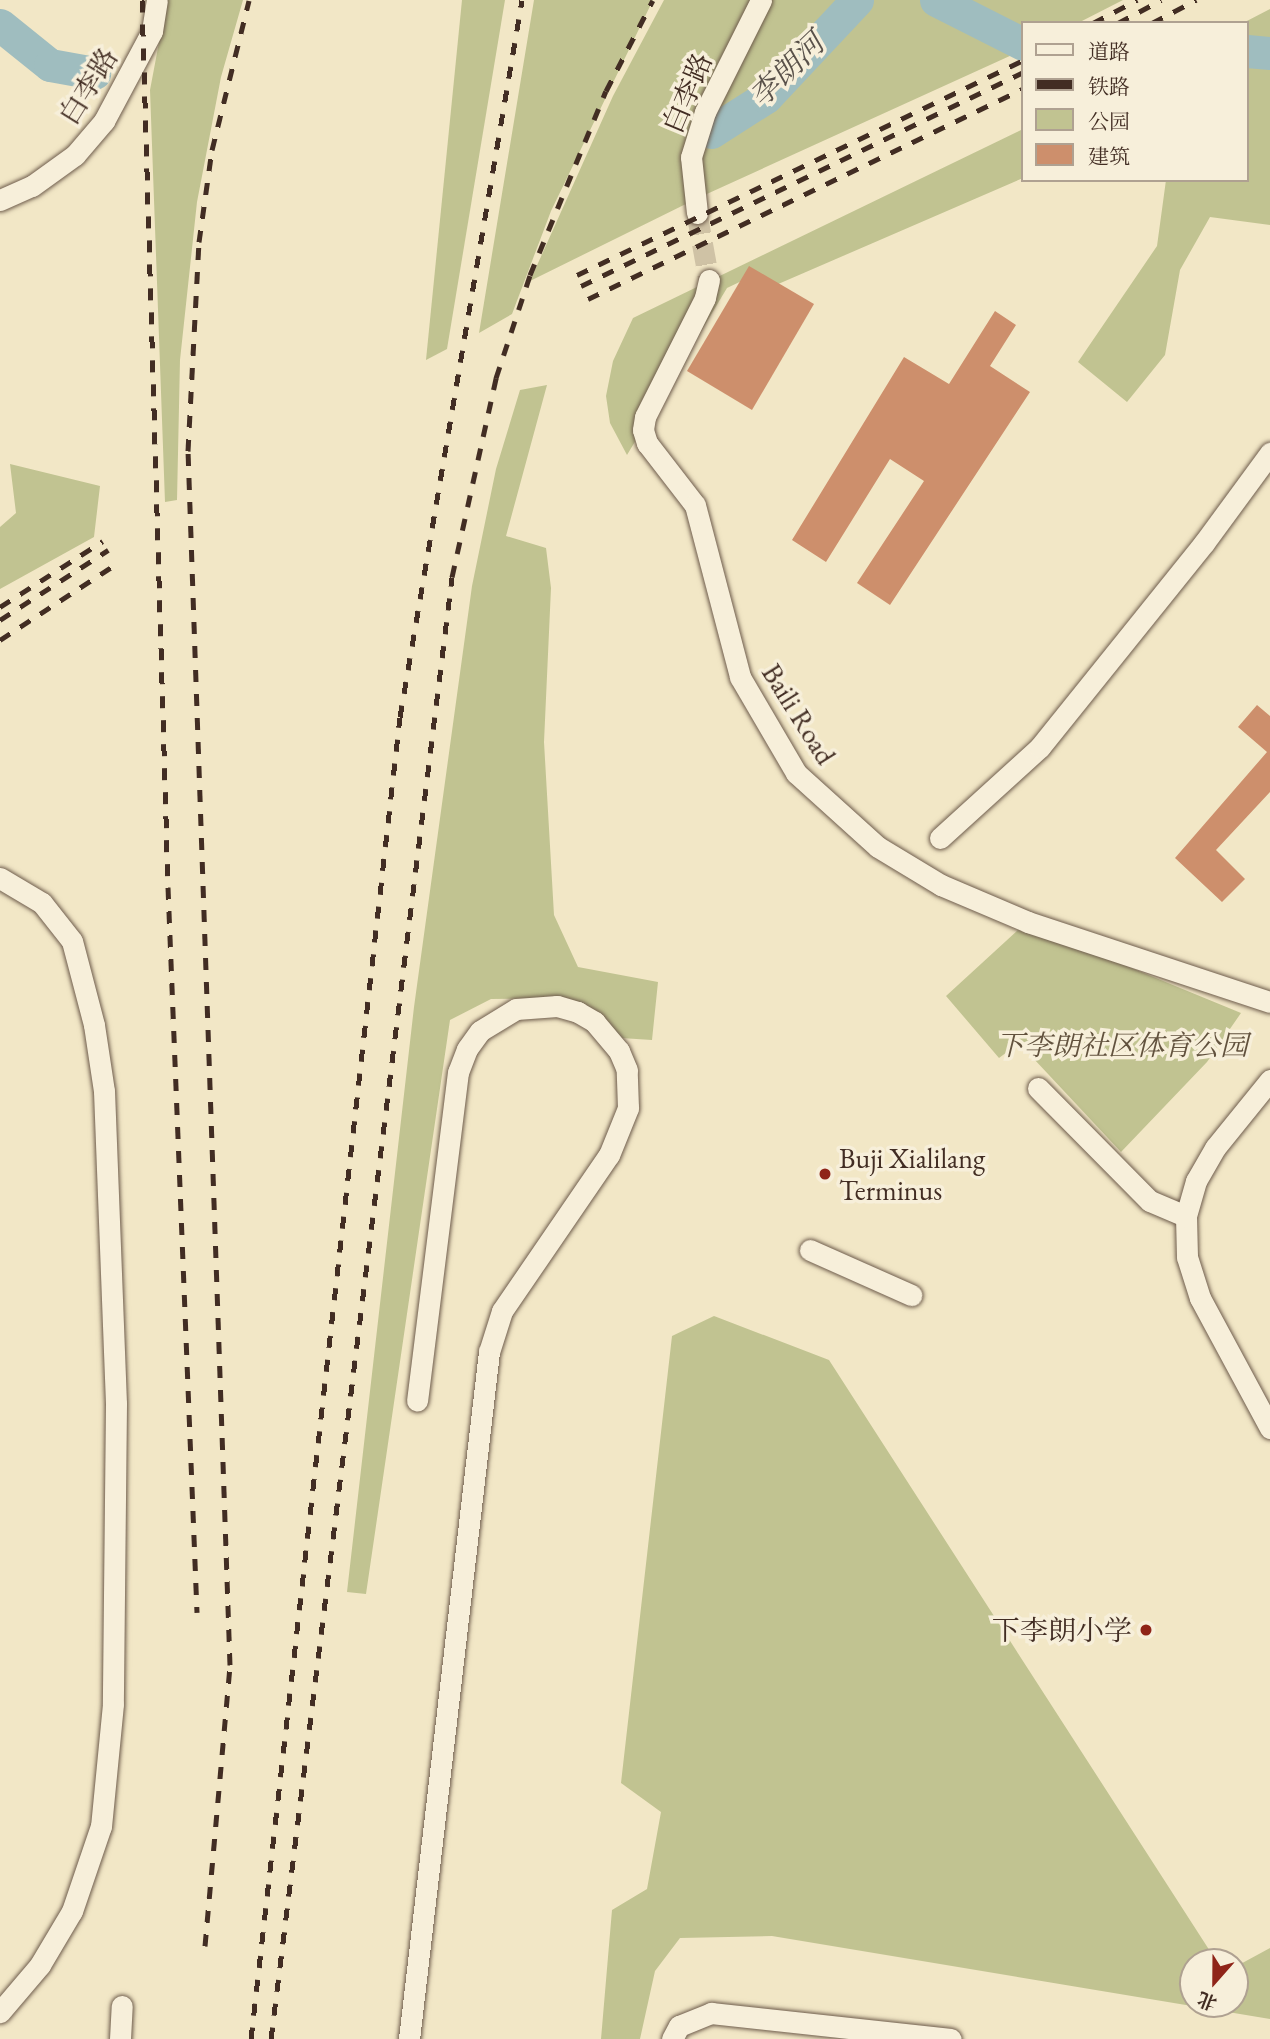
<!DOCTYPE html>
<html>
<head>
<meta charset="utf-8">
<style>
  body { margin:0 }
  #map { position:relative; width:1270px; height:2039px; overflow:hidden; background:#f2e7c6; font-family:"EB Garamond","Noto Serif SC",serif }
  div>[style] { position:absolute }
  .green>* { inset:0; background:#c1c391 }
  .river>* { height:33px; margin:-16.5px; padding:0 16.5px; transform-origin:16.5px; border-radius:16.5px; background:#9fbdbf }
  .building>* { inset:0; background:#cd8f6c }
  .minor-tunnel>* { height:21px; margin-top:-10.5px; transform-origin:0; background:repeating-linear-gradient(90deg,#cfc2a5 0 21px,transparent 0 31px) }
  .roads { filter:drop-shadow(0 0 2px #6e5c4c) drop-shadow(0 0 2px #6e5c4c) }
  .minor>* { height:21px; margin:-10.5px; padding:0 10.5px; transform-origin:10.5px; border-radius:10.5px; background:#f7efda }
  .rail>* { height:5px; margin-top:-2.5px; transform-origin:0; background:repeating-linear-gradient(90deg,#422d23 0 12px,transparent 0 24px) }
  .dots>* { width:19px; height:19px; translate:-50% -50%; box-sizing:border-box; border:4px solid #f7efda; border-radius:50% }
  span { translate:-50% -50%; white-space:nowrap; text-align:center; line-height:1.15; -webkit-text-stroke:7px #f7efda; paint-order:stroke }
  .street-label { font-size:28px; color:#422d23 }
  .park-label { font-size:28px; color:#62523e; font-style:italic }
  .poi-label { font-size:28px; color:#422d23 }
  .left { translate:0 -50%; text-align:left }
  .right { translate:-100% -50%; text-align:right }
  .water-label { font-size:30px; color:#59514a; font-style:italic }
  .legend { position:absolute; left:1021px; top:21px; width:228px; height:161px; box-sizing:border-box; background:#f7efda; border:2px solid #afa191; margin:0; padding:9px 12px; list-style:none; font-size:21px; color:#422d23 }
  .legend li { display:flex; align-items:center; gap:14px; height:35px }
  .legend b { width:35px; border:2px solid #afa191 }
  .north { position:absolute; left:1179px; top:1948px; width:70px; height:70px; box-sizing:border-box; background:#f7efda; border:2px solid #afa191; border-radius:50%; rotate:201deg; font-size:19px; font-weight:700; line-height:28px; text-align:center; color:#422d23 }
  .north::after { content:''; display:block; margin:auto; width:24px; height:32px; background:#8f2418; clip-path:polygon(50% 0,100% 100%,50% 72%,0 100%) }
</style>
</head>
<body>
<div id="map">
  <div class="green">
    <div style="clip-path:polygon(167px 0,243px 0,221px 77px,197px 202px,180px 360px,177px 500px,165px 502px,150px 90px)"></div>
    <div style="clip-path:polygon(462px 0,505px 0,447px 349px,426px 360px)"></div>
    <div style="clip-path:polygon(534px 0,653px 0,551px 211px,512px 314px,479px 333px)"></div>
    <div style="clip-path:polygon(664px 0,1123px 0,1078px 23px,1023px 23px,1023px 50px,698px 198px,530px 281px,613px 96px)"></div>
    <div style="clip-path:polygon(1270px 9px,1270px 225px,1210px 217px,1180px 270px,1165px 355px,1127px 402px,1078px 362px,1157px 246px,1166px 180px,1247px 180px,1247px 23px,1243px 23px)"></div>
    <div style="clip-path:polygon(1023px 129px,1023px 178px,769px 288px,750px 277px,727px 288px,627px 455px,610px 423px,606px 396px,613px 361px,633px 318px)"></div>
    <div style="clip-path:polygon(547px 385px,506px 536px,546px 548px,551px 588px,544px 742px,554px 915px,578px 967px,658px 982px,652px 1040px,621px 1038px,557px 998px,491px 999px,450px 1020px,366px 1594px,347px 1592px,414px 1007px,472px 586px,496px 469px,520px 390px)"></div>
    <div style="clip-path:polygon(10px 464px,100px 486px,94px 537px,0 589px,0 527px,16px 513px)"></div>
    <div style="clip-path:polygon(1018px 930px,1117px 962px,1241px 1013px,1207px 1062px,1121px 1152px,1019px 1043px,999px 1058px,946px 996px)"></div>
    <div style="clip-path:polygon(714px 1316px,829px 1360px,1217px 1962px,1193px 1962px,1193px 2004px,1235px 2004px,1235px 1967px,1270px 1948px,1270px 2019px,772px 1936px,680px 1938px,655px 1971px,640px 2039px,601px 2039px,612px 1910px,647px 1889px,661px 1812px,621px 1783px,672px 1336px)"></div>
  </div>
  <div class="river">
    <div style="left:936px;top:0;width:97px;rotate:26.8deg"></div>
    <div style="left:0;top:25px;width:64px;rotate:38.7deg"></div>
    <div style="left:50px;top:65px;width:45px;rotate:10.3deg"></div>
    <div style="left:1247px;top:51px;width:23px;rotate:5deg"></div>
    <div style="left:711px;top:132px;width:65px;rotate:-32.5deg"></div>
    <div style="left:766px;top:97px;width:133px;rotate:-46.8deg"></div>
  </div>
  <div class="building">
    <div style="clip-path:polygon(749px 266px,814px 304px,752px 410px,687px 371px)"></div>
    <div style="clip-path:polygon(995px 311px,1016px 325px,990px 366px,1030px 392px,890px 605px,857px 583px,924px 481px,890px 459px,826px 562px,792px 540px,904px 357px,949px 384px)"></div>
    <div style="clip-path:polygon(1257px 705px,1270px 716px,1270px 792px,1216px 850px,1245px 879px,1222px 902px,1175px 858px,1267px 752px,1238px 727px)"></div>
  </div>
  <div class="minor-tunnel">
    <div style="left:697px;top:213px;width:68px;rotate:79.8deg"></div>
  </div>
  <div class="roads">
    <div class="minor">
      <div style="left:0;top:200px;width:35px;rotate:-24deg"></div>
      <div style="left:32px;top:186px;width:53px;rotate:-35.8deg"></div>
      <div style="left:75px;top:155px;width:45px;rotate:-49.5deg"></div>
      <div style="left:104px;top:121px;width:102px;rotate:-61.9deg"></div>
      <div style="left:152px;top:31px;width:31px;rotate:-81deg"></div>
      <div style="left:697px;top:213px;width:56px;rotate:-96.1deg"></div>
      <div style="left:691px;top:157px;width:47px;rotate:-72.7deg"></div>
      <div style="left:705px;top:112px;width:125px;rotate:-63.4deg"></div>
      <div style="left:709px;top:280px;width:18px;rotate:103deg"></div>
      <div style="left:705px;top:298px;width:133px;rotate:116.8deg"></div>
      <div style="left:645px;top:417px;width:13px;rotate:99deg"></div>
      <div style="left:643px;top:430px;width:14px;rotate:73deg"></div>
      <div style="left:647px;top:443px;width:78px;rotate:52.3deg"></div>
      <div style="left:695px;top:505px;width:178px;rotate:75.3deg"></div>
      <div style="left:740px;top:677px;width:111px;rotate:59.7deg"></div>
      <div style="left:796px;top:773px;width:110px;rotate:42.1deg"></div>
      <div style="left:878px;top:847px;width:74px;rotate:31.1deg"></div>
      <div style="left:941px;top:885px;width:95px;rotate:23deg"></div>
      <div style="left:1028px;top:922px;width:255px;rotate:18.3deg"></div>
      <div style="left:940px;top:838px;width:135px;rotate:-42.3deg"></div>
      <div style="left:1040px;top:747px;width:262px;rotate:-51.2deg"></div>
      <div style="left:1204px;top:543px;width:112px;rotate:-53.7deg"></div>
      <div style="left:0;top:878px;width:49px;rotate:30.8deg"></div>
      <div style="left:42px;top:903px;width:48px;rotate:51.7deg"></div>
      <div style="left:72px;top:941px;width:87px;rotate:75.3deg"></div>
      <div style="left:94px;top:1025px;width:67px;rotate:81.4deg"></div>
      <div style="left:104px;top:1091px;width:313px;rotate:87.8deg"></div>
      <div style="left:116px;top:1404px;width:300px;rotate:90.6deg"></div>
      <div style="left:113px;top:1704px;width:123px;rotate:95.6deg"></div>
      <div style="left:101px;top:1826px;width:90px;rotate:108.8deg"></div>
      <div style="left:72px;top:1911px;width:63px;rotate:120.7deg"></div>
      <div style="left:40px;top:1965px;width:62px;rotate:130.4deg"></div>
      <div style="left:1270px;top:1080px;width:87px;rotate:129deg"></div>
      <div style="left:1215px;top:1148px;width:38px;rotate:120deg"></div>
      <div style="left:1196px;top:1181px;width:36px;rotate:106deg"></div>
      <div style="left:1186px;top:1216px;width:41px;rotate:88.6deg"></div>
      <div style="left:1187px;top:1257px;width:43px;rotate:72.4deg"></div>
      <div style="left:1200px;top:1298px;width:148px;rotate:61.7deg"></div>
      <div style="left:1038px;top:1088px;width:159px;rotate:45.3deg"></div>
      <div style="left:1150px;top:1201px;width:39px;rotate:23deg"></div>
      <div style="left:810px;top:1250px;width:111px;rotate:24deg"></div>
      <div style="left:120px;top:2039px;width:33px;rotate:-87deg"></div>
      <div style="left:409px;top:2039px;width:692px;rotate:-83.36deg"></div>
      <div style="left:489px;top:1352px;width:43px;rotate:-72.4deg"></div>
      <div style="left:502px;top:1311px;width:189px;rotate:-55.6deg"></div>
      <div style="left:609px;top:1155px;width:51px;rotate:-68deg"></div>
      <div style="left:628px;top:1108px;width:38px;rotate:-92deg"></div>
      <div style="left:627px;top:1070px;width:21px;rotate:-113deg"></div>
      <div style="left:619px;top:1051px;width:38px;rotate:-130deg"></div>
      <div style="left:595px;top:1022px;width:20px;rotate:-150deg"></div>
      <div style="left:578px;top:1012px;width:22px;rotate:-164deg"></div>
      <div style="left:557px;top:1006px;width:41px;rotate:175.8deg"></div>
      <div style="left:516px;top:1009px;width:42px;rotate:148.6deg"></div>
      <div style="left:480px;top:1031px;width:22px;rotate:126deg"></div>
      <div style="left:467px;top:1049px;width:25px;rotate:111deg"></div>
      <div style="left:458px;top:1072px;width:331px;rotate:97.1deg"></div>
      <div style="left:672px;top:2039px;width:15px;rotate:-62deg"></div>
      <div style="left:679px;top:2026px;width:35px;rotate:-22deg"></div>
      <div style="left:711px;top:2013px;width:241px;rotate:6.2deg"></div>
    </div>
  </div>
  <div class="rail">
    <div style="left:142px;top:0;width:887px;rotate:88.32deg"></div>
    <div style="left:168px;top:887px;width:726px;rotate:87.71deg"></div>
    <div style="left:1093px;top:23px;width:50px;rotate:-27.6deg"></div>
    <div style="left:1118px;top:23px;width:49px;rotate:-28.1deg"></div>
    <div style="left:1152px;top:23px;width:50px;rotate:-27.6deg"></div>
    <div style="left:577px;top:275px;width:495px;rotate:-25.7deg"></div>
    <div style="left:581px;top:286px;width:491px;rotate:-25.8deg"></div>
    <div style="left:588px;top:299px;width:483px;rotate:-25.8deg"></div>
    <div style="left:0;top:607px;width:122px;rotate:-32.7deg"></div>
    <div style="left:0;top:620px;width:129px;rotate:-32.9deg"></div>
    <div style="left:0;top:640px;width:139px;rotate:-33.2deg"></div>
    <div style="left:205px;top:1946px;width:282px;rotate:-84.9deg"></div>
    <div style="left:230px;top:1665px;width:1215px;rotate:-91.98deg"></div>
    <div style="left:188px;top:451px;width:209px;rotate:-87deg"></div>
    <div style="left:199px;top:242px;width:93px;rotate:-82deg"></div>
    <div style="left:212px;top:150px;width:154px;rotate:-76.1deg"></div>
    <div style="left:251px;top:2039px;width:1330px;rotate:-83.57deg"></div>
    <div style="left:400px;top:717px;width:727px;rotate:-80.34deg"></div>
    <div style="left:271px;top:2039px;width:1473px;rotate:-82.94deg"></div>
    <div style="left:452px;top:577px;width:204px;rotate:-77.5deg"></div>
    <div style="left:496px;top:378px;width:108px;rotate:-71.7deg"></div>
    <div style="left:530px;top:275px;width:199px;rotate:-67.6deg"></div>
    <div style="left:606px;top:91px;width:102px;rotate:-62.7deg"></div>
  </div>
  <div class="dots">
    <div style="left:825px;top:1174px;background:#8f2418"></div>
    <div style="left:1146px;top:1630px;background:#8f2418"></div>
  </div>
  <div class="street-label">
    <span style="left:88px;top:86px;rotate:-58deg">白李路</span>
    <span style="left:687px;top:93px;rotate:-67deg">白李路</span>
    <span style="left:799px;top:714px;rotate:58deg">Baili Road</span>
  </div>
  <div class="park-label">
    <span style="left:1122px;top:1045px">下李朗社区体育公园</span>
  </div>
  <div class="poi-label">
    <span class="left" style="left:839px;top:1174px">Buji Xialilang<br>Terminus</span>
    <span class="right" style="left:1132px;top:1630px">下李朗小学</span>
  </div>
  <div class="water-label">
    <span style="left:787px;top:70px;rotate:-44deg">李朗河</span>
  </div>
  <ul class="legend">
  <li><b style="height:9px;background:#f7efda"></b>道路</li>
  <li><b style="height:9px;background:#422d23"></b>铁路</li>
  <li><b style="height:19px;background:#c1c391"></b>公园</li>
  <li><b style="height:19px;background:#cd8f6c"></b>建筑</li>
  </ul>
  <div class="north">北</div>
</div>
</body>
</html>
